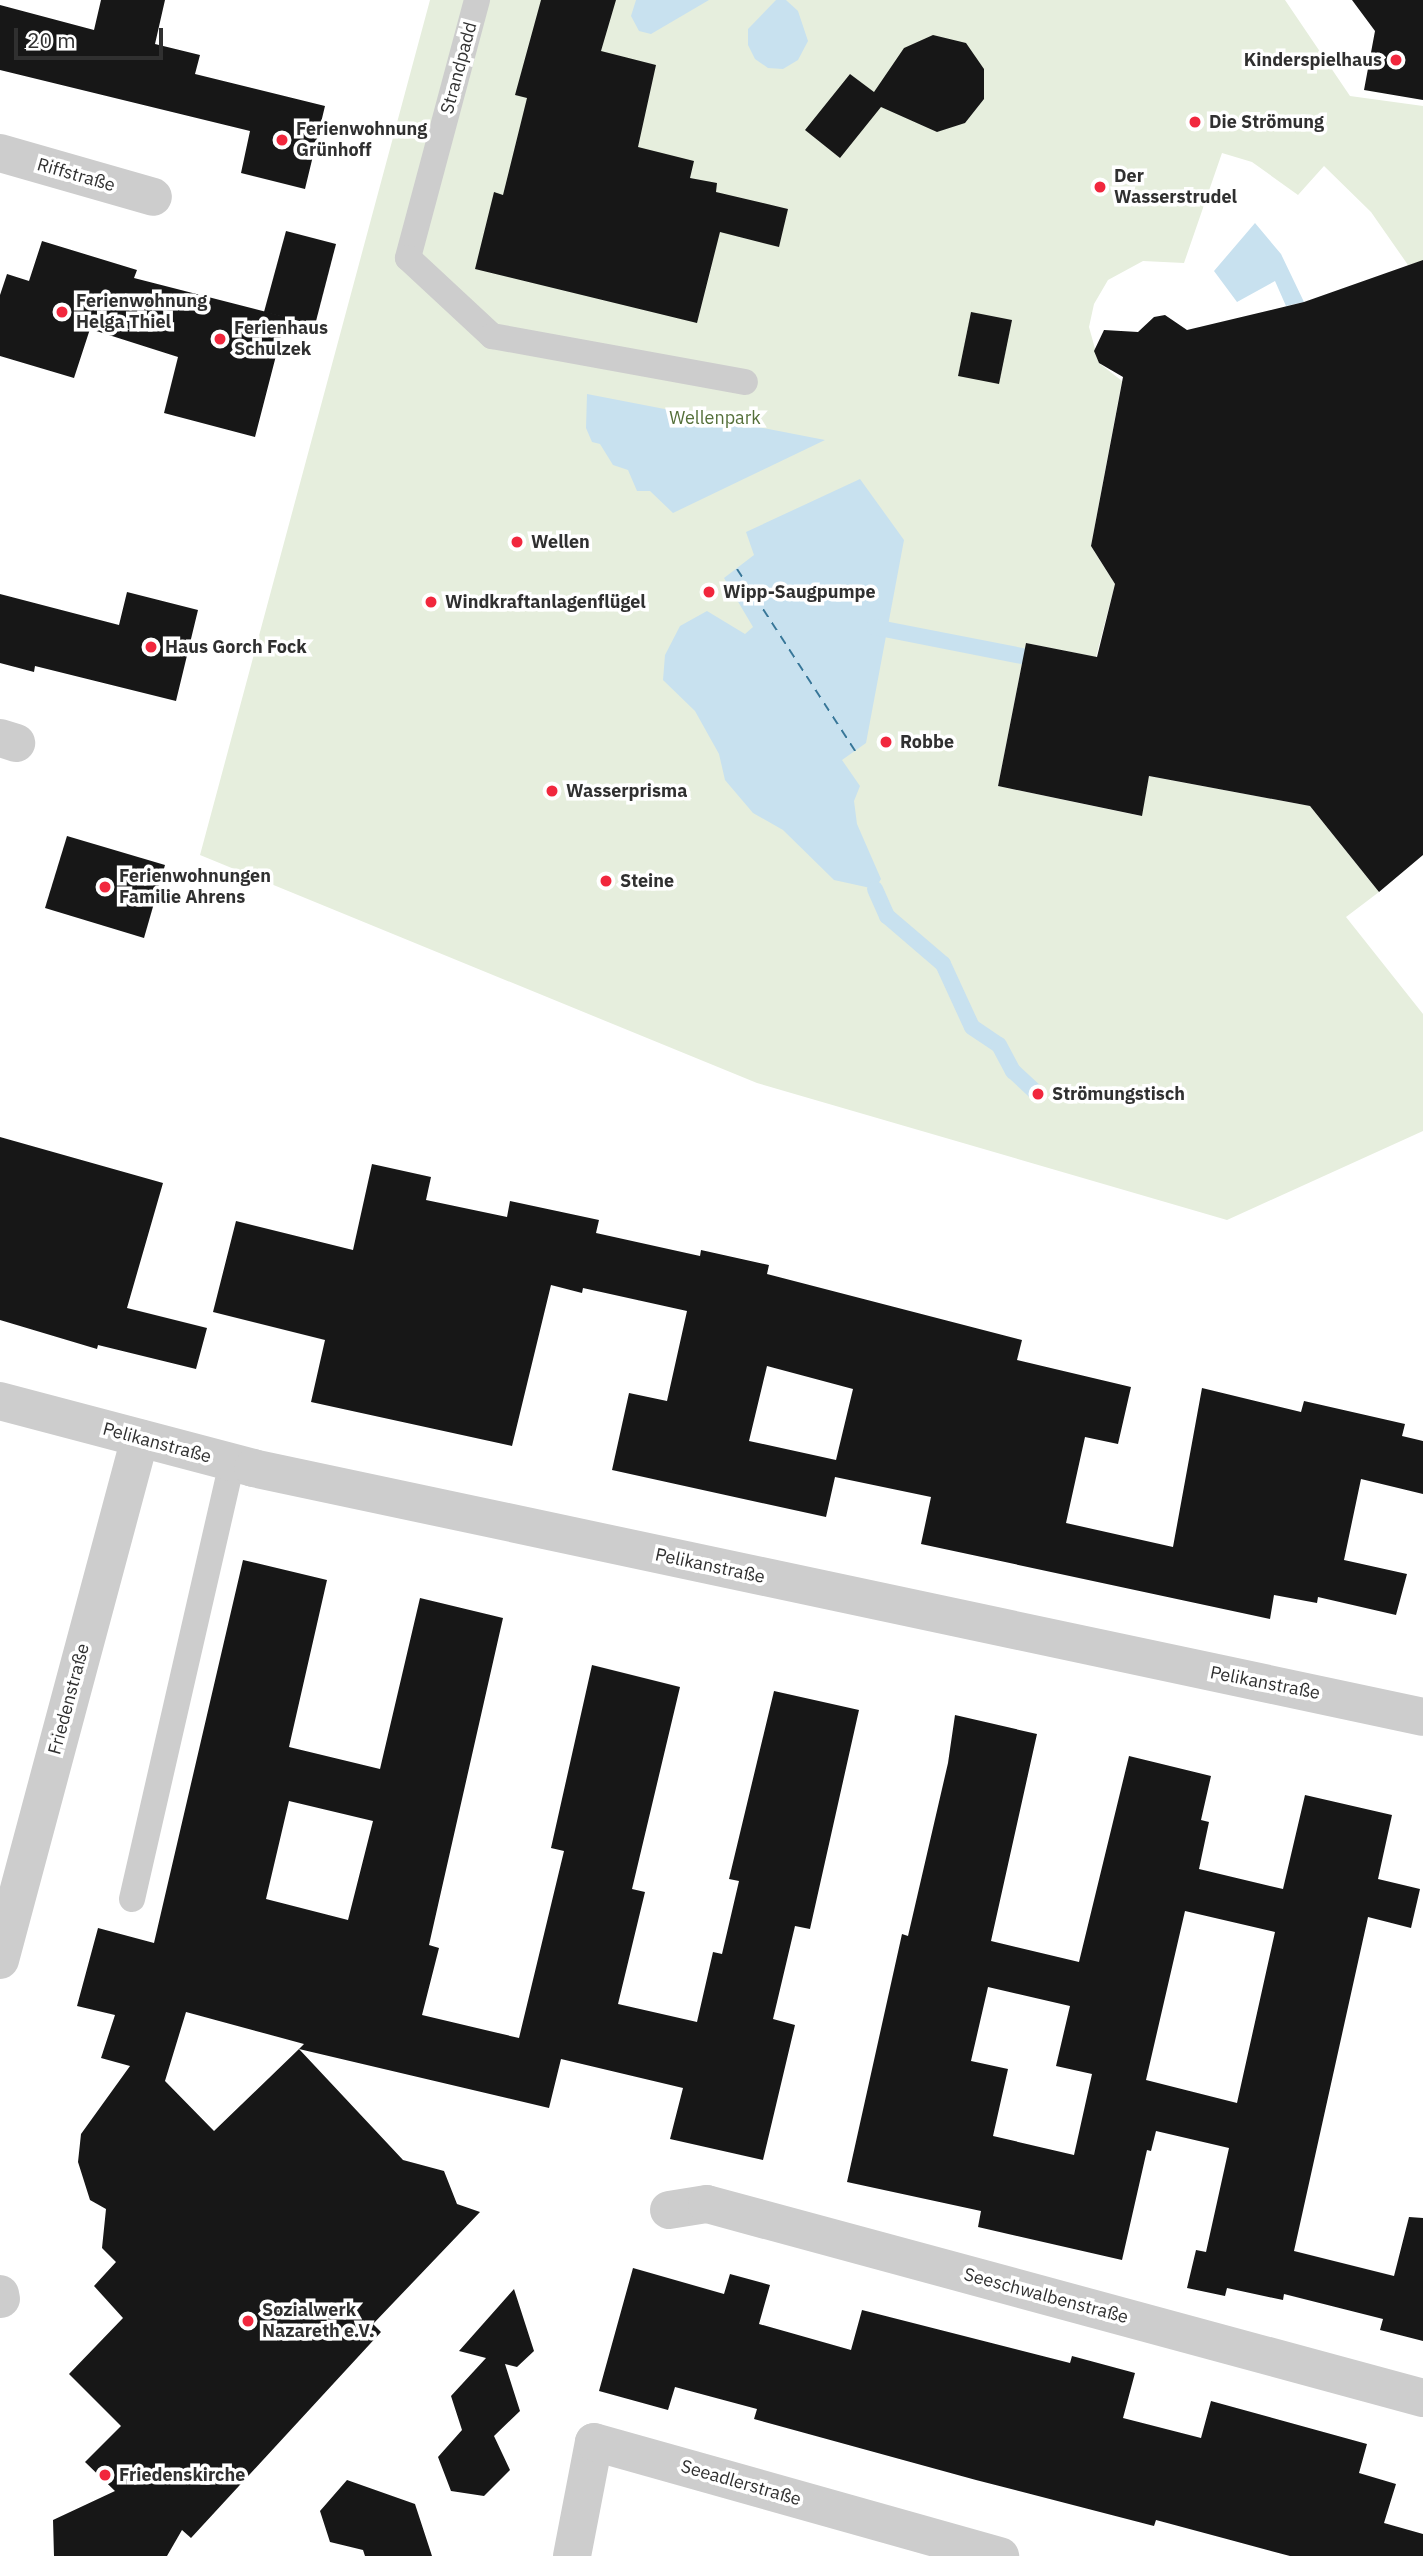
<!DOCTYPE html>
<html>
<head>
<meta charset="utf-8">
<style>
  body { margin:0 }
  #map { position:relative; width:1423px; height:2556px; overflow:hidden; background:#fff; font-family:"IBM Plex Sans",sans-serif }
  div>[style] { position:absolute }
  .green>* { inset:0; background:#e6eedd }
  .water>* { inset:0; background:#c8e1ef }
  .stream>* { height:16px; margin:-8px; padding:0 8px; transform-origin:8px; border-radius:8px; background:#c8e1ef }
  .ferry>* { height:2px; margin-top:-1px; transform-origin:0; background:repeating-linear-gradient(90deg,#377698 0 9px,transparent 0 16px) }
  .building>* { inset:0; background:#171717 }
  .lane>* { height:26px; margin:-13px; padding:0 13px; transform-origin:13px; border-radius:13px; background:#cdcdcd }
  .street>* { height:38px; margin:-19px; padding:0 19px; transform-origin:19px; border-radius:19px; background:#cdcdcd }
  .dots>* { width:19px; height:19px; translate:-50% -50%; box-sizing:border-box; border:4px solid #fff; border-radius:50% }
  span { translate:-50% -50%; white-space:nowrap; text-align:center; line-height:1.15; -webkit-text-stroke:7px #fff; paint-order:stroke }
  .poi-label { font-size:18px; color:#303030; font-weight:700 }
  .right { translate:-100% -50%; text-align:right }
  .left { translate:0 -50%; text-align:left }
  .street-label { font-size:18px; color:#303030 }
  .park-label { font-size:18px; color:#546f39 }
  .scale { position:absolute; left:14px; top:28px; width:149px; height:32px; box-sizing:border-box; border:4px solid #303030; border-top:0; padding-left:9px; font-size:21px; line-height:24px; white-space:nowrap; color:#303030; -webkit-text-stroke:5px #fff; paint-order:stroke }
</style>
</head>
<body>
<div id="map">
  <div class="green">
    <div style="clip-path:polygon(430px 0,1285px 0,1350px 96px,1423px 106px,1423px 261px,1408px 265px,1371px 212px,1324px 166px,1298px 195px,1252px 162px,1222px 153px,1184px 263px,1143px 261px,1108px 280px,1094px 304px,1089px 327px,1099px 363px,1122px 381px,1091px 546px,1115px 584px,1096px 657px,1026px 643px,998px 786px,1141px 816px,1149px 776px,1310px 806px,1379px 892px,1346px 917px,1423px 1014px,1423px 1131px,1227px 1220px,757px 1083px,200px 855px)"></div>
  </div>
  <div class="water">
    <div style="clip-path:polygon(636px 0,709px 0,651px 34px,639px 31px,631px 16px)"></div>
    <div style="clip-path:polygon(776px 0,786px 0,798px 11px,808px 41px,798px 60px,783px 69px,768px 68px,755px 59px,748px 45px,748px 29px)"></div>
    <div style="clip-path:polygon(1255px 223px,1281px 254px,1304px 302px,1286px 306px,1275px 281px,1237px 302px,1214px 271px)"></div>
    <div style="clip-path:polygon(587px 394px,825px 440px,673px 513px,650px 491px,637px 491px,628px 470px,613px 465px,600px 444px,592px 442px,586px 428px)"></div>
    <div style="clip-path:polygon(860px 479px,904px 540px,866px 743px,842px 760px,860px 786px,854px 801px,857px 824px,881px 879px,875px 889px,834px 880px,783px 830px,753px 813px,725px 780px,719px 754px,695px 711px,663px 680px,665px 655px,680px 626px,707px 611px,745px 634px,753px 627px,724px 578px,754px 555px,746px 532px)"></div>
  </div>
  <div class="stream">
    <div style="left:874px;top:627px;width:171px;rotate:11.1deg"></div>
    <div style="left:875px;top:889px;width:30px;rotate:66deg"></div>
    <div style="left:887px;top:916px;width:74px;rotate:40.6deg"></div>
    <div style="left:943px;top:964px;width:69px;rotate:65.3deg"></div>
    <div style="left:972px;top:1027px;width:32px;rotate:34deg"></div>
    <div style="left:999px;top:1045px;width:30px;rotate:62deg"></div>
    <div style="left:1013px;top:1071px;width:34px;rotate:43deg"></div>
  </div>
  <div class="ferry">
    <div style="left:737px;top:569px;width:217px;rotate:57deg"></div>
  </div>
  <div class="building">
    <div style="clip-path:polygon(101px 0,165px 0,155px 44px,200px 55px,195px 74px,325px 106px,305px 189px,241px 173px,250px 131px,0 70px,0 5px,94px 30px)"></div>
    <div style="clip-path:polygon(541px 0,616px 0,601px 51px,656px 65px,638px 147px,694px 161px,690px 178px,717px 183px,716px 192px,788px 209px,779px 247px,720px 232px,697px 323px,475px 269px,494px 192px,503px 195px,527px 98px,515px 95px)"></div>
    <div style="clip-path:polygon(1352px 0,1423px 0,1423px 100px,1364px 90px,1375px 31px)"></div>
    <div style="clip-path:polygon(933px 35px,966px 43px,984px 69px,984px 99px,965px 123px,937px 132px,881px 107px,840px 158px,805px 130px,850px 74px,874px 92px,904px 48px)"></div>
    <div style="clip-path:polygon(286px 231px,336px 244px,315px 325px,264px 312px)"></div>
    <div style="clip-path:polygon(42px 241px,137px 270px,134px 278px,286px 317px,255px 437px,164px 413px,178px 357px,90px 329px,74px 378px,0 356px,0 295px,7px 274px,29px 281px)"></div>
    <div style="clip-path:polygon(1423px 260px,1423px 855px,1379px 892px,1310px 806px,1149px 776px,1142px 816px,998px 786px,1026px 643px,1097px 657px,1115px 584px,1091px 546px,1123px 377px,1099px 363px,1094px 351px,1104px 330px,1138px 332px,1154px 317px,1165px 315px,1187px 330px,1304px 302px)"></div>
    <div style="clip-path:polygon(971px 312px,1012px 320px,999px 384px,958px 376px)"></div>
    <div style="clip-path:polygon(127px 592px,198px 610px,176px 701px,35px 666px,34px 672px,0 663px,0 594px,119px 625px)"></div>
    <div style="clip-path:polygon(67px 836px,165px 865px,144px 938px,45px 908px)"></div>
    <div style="clip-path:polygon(0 1137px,163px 1183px,127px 1308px,207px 1328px,196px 1369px,98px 1345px,97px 1349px,0 1320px)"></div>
    <div style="clip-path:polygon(evenodd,372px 1164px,431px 1177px,426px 1200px,507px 1217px,510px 1201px,599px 1220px,596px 1233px,700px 1256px,701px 1250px,769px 1265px,767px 1274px,1022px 1340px,1017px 1360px,1131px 1387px,1118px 1444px,1085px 1437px,1066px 1523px,1173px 1547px,1202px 1388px,1301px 1412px,1304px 1401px,1405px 1424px,1402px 1436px,1423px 1441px,1423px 1494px,1361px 1479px,1344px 1560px,1407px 1574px,1396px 1615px,1318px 1597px,1317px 1603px,1274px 1595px,1270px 1619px,921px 1544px,931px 1497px,835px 1477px,826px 1517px,612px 1470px,629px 1393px,667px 1401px,687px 1311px,583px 1288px,582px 1293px,551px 1285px,512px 1446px,311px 1402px,325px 1340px,213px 1312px,236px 1221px,353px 1250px,372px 1164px,767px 1366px,853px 1389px,836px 1460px,749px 1441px,767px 1366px)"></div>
    <div style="clip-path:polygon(evenodd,243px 1560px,327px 1580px,289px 1747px,380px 1769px,420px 1598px,503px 1618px,429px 1945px,439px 1948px,422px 2015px,519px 2038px,564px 1851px,551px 1848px,592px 1665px,680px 1687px,632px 1889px,645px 1892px,618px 2004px,697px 2022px,713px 1952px,722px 1954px,739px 1881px,729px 1879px,774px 1691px,859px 1710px,810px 1929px,795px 1926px,773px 2019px,795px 2025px,763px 2160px,670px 2139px,683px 2088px,561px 2059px,549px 2108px,299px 2049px,304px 2044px,186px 2012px,165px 2081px,214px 2131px,299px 2049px,403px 2160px,444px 2171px,457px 2204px,480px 2212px,373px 2324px,381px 2332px,191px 2538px,182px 2530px,167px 2556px,54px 2556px,53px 2520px,115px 2491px,85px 2462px,121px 2426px,69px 2374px,123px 2318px,94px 2286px,116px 2262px,102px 2248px,106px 2209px,90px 2200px,78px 2162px,81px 2134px,130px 2066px,101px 2058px,115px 2015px,77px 2006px,98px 1928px,154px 1943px,243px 1560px,289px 1801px,373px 1821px,348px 1920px,266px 1899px,289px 1801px)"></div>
    <div style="clip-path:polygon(evenodd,955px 1715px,1037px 1734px,991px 1941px,1079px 1962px,1129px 1756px,1211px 1776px,1201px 1820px,1209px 1822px,1199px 1869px,1283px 1889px,1305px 1795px,1392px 1815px,1378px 1879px,1420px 1889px,1411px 1928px,1368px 1917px,1294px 2251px,1394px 2276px,1409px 2217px,1423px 2218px,1423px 2341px,1380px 2330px,1383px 2319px,1284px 2294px,1283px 2300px,1227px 2288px,1225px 2296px,1187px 2288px,1196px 2250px,1206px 2252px,1229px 2148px,1156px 2131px,1151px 2151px,1147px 2150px,1122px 2260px,978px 2227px,981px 2211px,847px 2182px,902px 1934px,908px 1936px,948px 1763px,955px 1715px,1185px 1911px,1275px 1932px,1237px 2103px,1146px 2080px,1185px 1911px,955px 1715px,988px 1987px,1070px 2006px,1056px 2066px,1092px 2074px,1074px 2155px,993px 2136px,1008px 2069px,971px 2061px,988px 1987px)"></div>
    <div style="clip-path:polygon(633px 2268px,724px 2294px,730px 2274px,770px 2285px,759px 2324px,851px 2350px,862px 2310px,1070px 2363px,1072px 2356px,1135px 2373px,1123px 2418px,1201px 2438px,1211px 2401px,1367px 2444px,1359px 2473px,1396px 2484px,1384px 2523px,1423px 2534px,1423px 2556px,1290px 2556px,1156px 2520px,1154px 2526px,976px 2480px,754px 2419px,757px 2409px,675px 2387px,668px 2410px,599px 2391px)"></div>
    <div style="clip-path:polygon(514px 2289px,534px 2351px,517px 2367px,505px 2364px,520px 2411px,494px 2436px,510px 2470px,484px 2496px,451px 2491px,438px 2457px,462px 2430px,451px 2396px,486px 2358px,459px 2351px)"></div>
    <div style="clip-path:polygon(347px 2480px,415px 2504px,432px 2556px,365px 2556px,363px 2550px,330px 2542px,320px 2511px)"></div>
  </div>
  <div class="lane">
    <div style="left:477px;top:0;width:267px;rotate:105deg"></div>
    <div style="left:408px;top:258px;width:115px;rotate:42.9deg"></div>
    <div style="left:492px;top:336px;width:257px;rotate:10.3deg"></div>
    <div style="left:132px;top:1899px;width:447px;rotate:-77.1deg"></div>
  </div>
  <div class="street">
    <div style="left:0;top:153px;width:159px;rotate:16deg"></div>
    <div style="left:0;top:738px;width:17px;rotate:17deg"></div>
    <div style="left:0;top:1401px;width:262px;rotate:14.8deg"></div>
    <div style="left:253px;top:1468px;width:1196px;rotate:12.01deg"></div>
    <div style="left:0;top:1960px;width:540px;rotate:-74.99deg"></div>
    <div style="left:669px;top:2210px;width:38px;rotate:-9deg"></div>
    <div style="left:707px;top:2204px;width:742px;rotate:15.16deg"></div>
    <div style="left:0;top:2294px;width:5px;rotate:79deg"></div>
    <div style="left:572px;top:2556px;width:116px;rotate:-79.1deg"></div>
    <div style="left:594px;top:2442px;width:422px;rotate:15.7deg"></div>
  </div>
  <div class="dots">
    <div style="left:1396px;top:60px;background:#f1273d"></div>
    <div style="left:1195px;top:122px;background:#f1273d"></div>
    <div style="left:282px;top:140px;background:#f1273d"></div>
    <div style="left:1100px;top:187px;background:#f1273d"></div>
    <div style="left:62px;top:312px;background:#f1273d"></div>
    <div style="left:220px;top:339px;background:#f1273d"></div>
    <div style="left:517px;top:542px;background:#f1273d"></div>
    <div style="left:709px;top:592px;background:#f1273d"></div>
    <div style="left:431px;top:602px;background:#f1273d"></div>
    <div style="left:151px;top:647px;background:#f1273d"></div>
    <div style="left:886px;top:742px;background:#f1273d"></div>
    <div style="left:552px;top:791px;background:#f1273d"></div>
    <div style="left:606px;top:881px;background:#f1273d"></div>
    <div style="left:105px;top:887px;background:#f1273d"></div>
    <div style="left:1038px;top:1094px;background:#f1273d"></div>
    <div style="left:248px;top:2321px;background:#f1273d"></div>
    <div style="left:105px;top:2475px;background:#f1273d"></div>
  </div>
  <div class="poi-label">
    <span class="right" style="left:1382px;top:60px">Kinderspielhaus</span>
    <span class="left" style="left:1209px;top:122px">Die Strömung</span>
    <span class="left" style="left:296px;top:140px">Ferienwohnung<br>Grünhoff</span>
    <span class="left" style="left:1114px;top:187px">Der<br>Wasserstrudel</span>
    <span class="left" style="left:76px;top:312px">Ferienwohnung<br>Helga Thiel</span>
    <span class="left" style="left:234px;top:339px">Ferienhaus<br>Schulzek</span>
    <span class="left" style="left:531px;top:542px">Wellen</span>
    <span class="left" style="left:723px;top:592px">Wipp-Saugpumpe</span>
    <span class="left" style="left:445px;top:602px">Windkraftanlagenflügel</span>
    <span class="left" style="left:165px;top:647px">Haus Gorch Fock</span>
    <span class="left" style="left:900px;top:742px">Robbe</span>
    <span class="left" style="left:566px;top:791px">Wasserprisma</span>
    <span class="left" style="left:119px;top:887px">Ferienwohnungen<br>Familie Ahrens</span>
    <span class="left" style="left:620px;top:881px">Steine</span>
    <span class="left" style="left:1052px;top:1094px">Strömungstisch</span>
    <span class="left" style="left:262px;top:2321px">Sozialwerk<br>Nazareth e.V.</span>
    <span class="left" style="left:119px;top:2475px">Friedenskirche</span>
  </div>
  <div class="street-label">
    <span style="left:459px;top:68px;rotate:-75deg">Strandpadd</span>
    <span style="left:76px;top:175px;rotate:16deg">Riffstraße</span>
    <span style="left:157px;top:1443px;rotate:15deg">Pelikanstraße</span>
    <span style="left:710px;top:1566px;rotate:12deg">Pelikanstraße</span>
    <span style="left:1265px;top:1683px;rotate:11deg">Pelikanstraße</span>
    <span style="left:69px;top:1699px;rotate:-75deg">Friedenstraße</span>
    <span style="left:1046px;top:2296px;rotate:15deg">Seeschwalbenstraße</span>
    <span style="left:741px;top:2483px;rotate:16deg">Seeadlerstraße</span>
  </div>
  <div class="park-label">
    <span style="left:715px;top:418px">Wellenpark</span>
  </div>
  <div class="scale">20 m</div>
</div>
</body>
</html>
